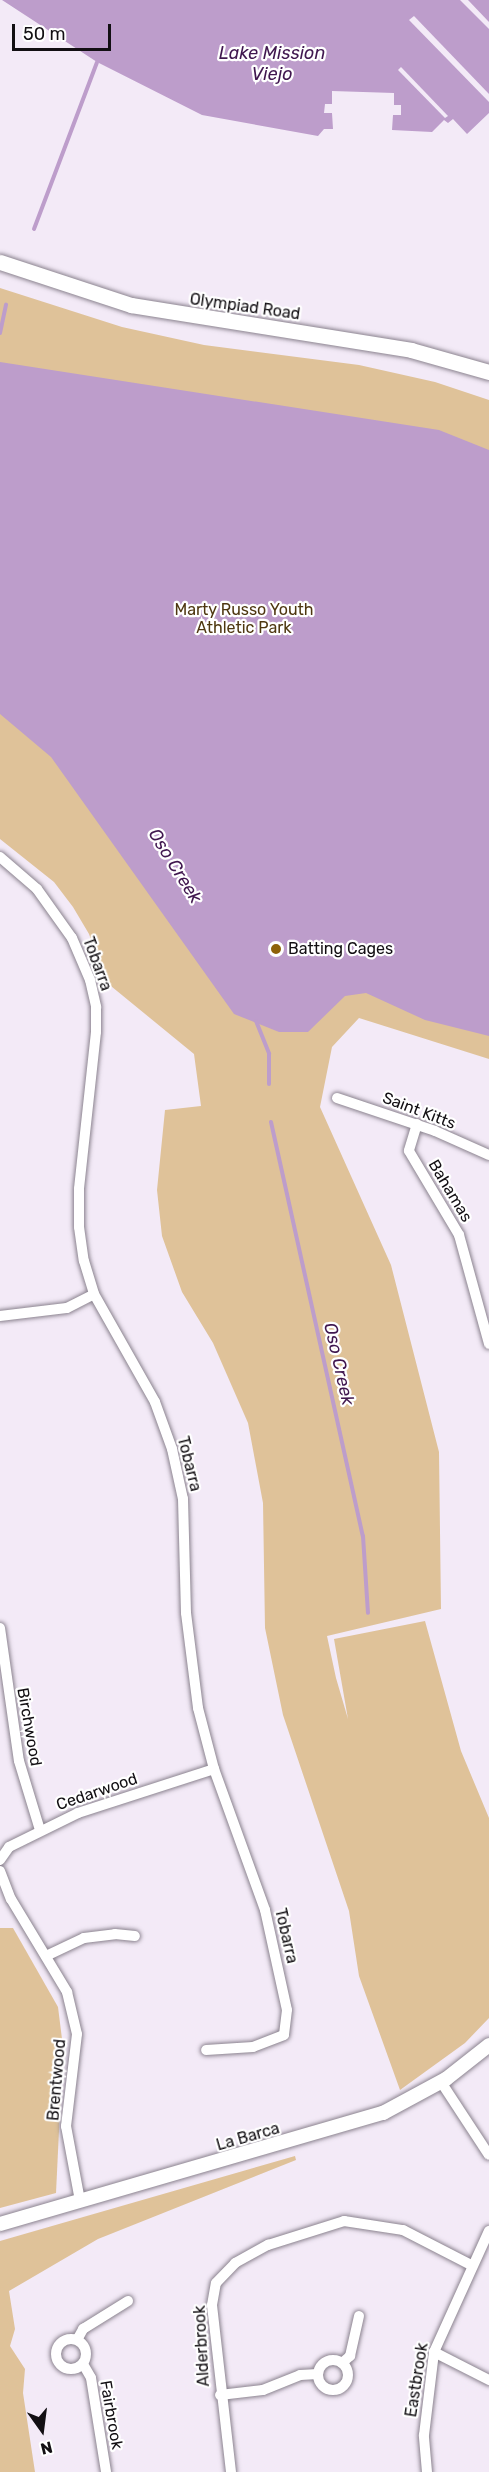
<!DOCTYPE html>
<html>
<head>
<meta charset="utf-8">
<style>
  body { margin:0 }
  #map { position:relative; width:489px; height:2472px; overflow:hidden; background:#f3eaf7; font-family:Rubik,sans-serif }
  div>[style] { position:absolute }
  .green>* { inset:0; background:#dfc299 }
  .water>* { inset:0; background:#bd9dcb }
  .pier>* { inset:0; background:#f3eaf7 }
  .stream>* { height:4px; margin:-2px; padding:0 2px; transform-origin:2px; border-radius:2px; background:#bd9dcb }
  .roads { filter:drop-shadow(0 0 2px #8b838f) drop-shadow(0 0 2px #8b838f) }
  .minor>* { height:10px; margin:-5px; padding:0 5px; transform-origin:5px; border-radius:5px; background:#fff }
  .minor>.ring { margin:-5px; padding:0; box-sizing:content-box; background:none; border:10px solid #fff; border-radius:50% }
  .tertiary>* { height:14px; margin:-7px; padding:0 7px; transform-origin:7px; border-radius:7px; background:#fff }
  .secondary>* { height:15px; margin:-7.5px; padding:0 7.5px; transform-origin:7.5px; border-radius:7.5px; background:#fff }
  .dots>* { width:16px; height:16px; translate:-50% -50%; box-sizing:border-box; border:3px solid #fff; border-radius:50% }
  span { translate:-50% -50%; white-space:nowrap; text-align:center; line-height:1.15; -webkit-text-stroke:4.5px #fff; paint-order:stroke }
  .street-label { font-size:16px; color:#120f13 }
  .park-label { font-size:16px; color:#4e3710 }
  .poi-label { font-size:16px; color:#120f13 }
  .left { translate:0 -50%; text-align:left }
  .water-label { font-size:18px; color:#40174f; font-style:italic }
  .north { position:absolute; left:12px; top:2400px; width:60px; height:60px; -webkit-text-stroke:4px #fff; paint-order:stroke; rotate:166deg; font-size:16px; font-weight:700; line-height:24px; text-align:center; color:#120f13 }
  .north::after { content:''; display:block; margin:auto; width:21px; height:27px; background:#120f13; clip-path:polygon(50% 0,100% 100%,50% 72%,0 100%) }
  .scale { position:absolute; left:12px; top:24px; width:99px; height:27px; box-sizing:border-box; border:3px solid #120f13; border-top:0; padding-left:8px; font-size:18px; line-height:21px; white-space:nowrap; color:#120f13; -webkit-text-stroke:4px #fff; paint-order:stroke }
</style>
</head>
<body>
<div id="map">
  <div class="green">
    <div style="clip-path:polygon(0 288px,122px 327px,204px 345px,359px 365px,435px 382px,489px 400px,489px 1059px,359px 1018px,332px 1047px,320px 1107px,391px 1265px,439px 1452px,441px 1609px,327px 1636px,336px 1678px,348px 1719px,334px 1639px,425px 1621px,461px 1751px,489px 1818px,489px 2018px,465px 2043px,400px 2090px,359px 1976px,349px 1911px,283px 1715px,265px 1628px,263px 1503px,248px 1423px,213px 1343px,182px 1292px,162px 1236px,157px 1190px,165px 1110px,201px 1106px,194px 1054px,106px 982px,89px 934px,73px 907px,54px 882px,0 839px)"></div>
    <div style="clip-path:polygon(0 1928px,13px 1928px,58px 2007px,63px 2047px,56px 2193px,0 2208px)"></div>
    <div style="clip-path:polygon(295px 2156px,296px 2160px,98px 2239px,9px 2291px,15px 2329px,10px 2346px,25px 2369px,23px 2393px,35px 2472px,0 2472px,0 2241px)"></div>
  </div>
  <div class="water">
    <div style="clip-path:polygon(2px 0,489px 0,489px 113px,467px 134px,453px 119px,448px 123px,444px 120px,432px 132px,392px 130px,393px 115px,401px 115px,401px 105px,394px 105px,394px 93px,332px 91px,332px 104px,325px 104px,324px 113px,332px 113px,333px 129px,324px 129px,318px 136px,202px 115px,97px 62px)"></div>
    <div style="clip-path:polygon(0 362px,439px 430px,489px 450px,489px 1036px,425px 1020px,366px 993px,345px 996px,308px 1032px,279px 1032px,234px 1014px,51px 757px,0 714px)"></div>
  </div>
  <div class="pier">
    <div style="clip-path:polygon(460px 0,468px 0,489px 22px,489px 29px)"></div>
    <div style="clip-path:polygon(414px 16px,489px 94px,489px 102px,409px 20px)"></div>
    <div style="clip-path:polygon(401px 67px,448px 116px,445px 118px,398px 70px)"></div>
  </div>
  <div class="stream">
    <div style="left:34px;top:229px;width:178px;rotate:-69.3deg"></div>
    <div style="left:0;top:333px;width:29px;rotate:-78deg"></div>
    <div style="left:256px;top:1021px;width:35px;rotate:68deg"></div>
    <div style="left:269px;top:1054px;width:30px;rotate:90deg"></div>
    <div style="left:271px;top:1122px;width:424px;rotate:77.5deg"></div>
    <div style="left:363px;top:1536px;width:77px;rotate:86.3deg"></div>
  </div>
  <div class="roads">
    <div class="minor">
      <div style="left:0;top:857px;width:49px;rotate:40.9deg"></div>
      <div style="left:37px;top:889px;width:60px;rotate:54.5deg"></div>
      <div style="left:72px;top:938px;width:46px;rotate:66.8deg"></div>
      <div style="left:90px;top:980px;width:28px;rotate:77deg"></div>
      <div style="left:96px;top:1007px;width:25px;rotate:90deg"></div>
      <div style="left:96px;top:1032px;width:158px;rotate:96.2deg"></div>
      <div style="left:79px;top:1189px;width:38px;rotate:90deg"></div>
      <div style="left:79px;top:1227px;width:34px;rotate:82deg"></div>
      <div style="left:84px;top:1261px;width:34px;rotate:73deg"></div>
      <div style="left:94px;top:1294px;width:124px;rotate:60.5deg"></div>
      <div style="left:155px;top:1402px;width:50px;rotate:70.1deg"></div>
      <div style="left:172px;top:1449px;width:51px;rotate:77.6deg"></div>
      <div style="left:183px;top:1499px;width:114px;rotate:88.5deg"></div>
      <div style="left:186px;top:1613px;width:96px;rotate:82.8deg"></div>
      <div style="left:198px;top:1708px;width:63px;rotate:75.3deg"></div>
      <div style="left:214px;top:1769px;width:150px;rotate:70.1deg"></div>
      <div style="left:265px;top:1910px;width:102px;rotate:77.6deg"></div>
      <div style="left:287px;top:2010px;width:25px;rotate:97deg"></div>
      <div style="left:284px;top:2035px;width:33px;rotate:159deg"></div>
      <div style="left:253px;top:2047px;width:47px;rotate:176.3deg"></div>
      <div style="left:337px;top:1098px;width:103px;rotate:18.6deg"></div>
      <div style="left:435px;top:1131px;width:59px;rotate:24deg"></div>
      <div style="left:417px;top:1124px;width:28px;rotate:107deg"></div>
      <div style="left:409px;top:1151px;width:98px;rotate:59.2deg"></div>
      <div style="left:459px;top:1235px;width:113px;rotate:74.6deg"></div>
      <div style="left:0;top:1316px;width:67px;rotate:-6.8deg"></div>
      <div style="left:67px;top:1308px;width:30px;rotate:-27deg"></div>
      <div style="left:0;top:1628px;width:134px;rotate:81.9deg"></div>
      <div style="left:19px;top:1761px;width:72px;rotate:73.1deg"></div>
      <div style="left:0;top:1860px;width:16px;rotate:-55deg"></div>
      <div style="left:9px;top:1847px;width:77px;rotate:-26.2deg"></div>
      <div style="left:78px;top:1813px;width:143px;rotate:-17.9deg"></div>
      <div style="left:0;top:1871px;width:30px;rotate:69deg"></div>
      <div style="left:11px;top:1899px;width:109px;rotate:58.9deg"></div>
      <div style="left:67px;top:1992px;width:43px;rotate:76.6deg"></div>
      <div style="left:77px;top:2034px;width:93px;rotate:96.8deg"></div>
      <div style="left:66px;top:2126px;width:76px;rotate:79.4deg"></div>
      <div style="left:46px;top:1956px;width:42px;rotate:-25.3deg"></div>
      <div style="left:84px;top:1938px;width:31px;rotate:-7deg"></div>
      <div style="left:115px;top:1934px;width:20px;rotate:6deg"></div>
      <div style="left:441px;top:2082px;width:87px;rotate:56.7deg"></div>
      <div class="ring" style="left:56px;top:2339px;width:20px;height:20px"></div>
      <div style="left:77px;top:2340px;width:13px;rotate:-61deg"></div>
      <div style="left:83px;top:2329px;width:53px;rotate:-31.9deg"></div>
      <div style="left:434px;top:2352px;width:62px;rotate:27deg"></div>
      <div class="ring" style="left:318px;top:2360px;width:20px;height:20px"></div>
      <div style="left:342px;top:2363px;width:11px;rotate:-41deg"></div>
      <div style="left:350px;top:2356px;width:41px;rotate:-77.3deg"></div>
      <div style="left:83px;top:2364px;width:16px;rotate:60deg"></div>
      <div style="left:91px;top:2378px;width:95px;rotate:80.9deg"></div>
      <div style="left:220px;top:2395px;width:43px;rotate:-6.6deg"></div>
      <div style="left:263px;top:2390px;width:40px;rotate:-22deg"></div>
      <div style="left:300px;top:2375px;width:18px;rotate:-3deg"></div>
      <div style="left:231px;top:2472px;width:168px;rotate:-96.5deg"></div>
      <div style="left:212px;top:2305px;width:22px;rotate:-80deg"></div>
      <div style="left:216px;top:2283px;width:28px;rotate:-46deg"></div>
      <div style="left:235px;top:2263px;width:38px;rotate:-29deg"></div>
      <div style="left:268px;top:2245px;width:80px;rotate:-17.5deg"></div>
      <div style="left:344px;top:2221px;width:60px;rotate:8.7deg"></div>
      <div style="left:403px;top:2230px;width:76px;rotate:27.2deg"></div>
      <div style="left:427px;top:2472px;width:37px;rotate:-95deg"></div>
      <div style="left:424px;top:2435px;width:84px;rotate:-83.1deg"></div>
      <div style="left:434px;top:2352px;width:133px;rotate:-65.6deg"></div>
    </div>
    <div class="tertiary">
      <div style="left:0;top:2224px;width:399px;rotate:-16.2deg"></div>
      <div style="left:383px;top:2113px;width:72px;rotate:-28.4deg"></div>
      <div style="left:446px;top:2079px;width:55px;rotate:-38.3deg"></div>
    </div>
    <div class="secondary">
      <div style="left:0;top:262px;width:138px;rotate:18.2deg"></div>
      <div style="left:131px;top:305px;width:284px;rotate:9.1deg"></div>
      <div style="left:411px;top:350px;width:81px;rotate:15.8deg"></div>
    </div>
  </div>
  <div class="dots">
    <div style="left:276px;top:949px;background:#8e6109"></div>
  </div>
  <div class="street-label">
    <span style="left:245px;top:307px;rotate:8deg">Olympiad Road</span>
    <span style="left:97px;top:964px;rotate:70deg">Tobarra</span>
    <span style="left:419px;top:1111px;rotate:21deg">Saint Kitts</span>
    <span style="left:450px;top:1191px;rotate:59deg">Bahamas</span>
    <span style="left:189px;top:1464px;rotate:76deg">Tobarra</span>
    <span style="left:29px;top:1727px;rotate:80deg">Birchwood</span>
    <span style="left:97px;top:1792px;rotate:-19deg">Cedarwood</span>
    <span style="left:286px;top:1936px;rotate:77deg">Tobarra</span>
    <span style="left:57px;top:2080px;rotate:-85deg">Brentwood</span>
    <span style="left:248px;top:2137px;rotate:-16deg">La Barca</span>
    <span style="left:202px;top:2346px;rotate:-93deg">Alderbrook</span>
    <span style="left:417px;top:2380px;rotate:-81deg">Eastbrook</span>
    <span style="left:111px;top:2415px;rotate:80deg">Fairbrook</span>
  </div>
  <div class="park-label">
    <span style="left:244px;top:619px">Marty Russo Youth<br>Athletic Park</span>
  </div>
  <div class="poi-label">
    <span class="left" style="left:288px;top:949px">Batting Cages</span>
  </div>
  <div class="water-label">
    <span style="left:272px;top:64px">Lake Mission<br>Viejo</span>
    <span style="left:175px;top:866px;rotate:58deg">Oso Creek</span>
    <span style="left:339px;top:1364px;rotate:77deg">Oso Creek</span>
  </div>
  <div class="north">N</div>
  <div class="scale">50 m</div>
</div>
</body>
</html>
